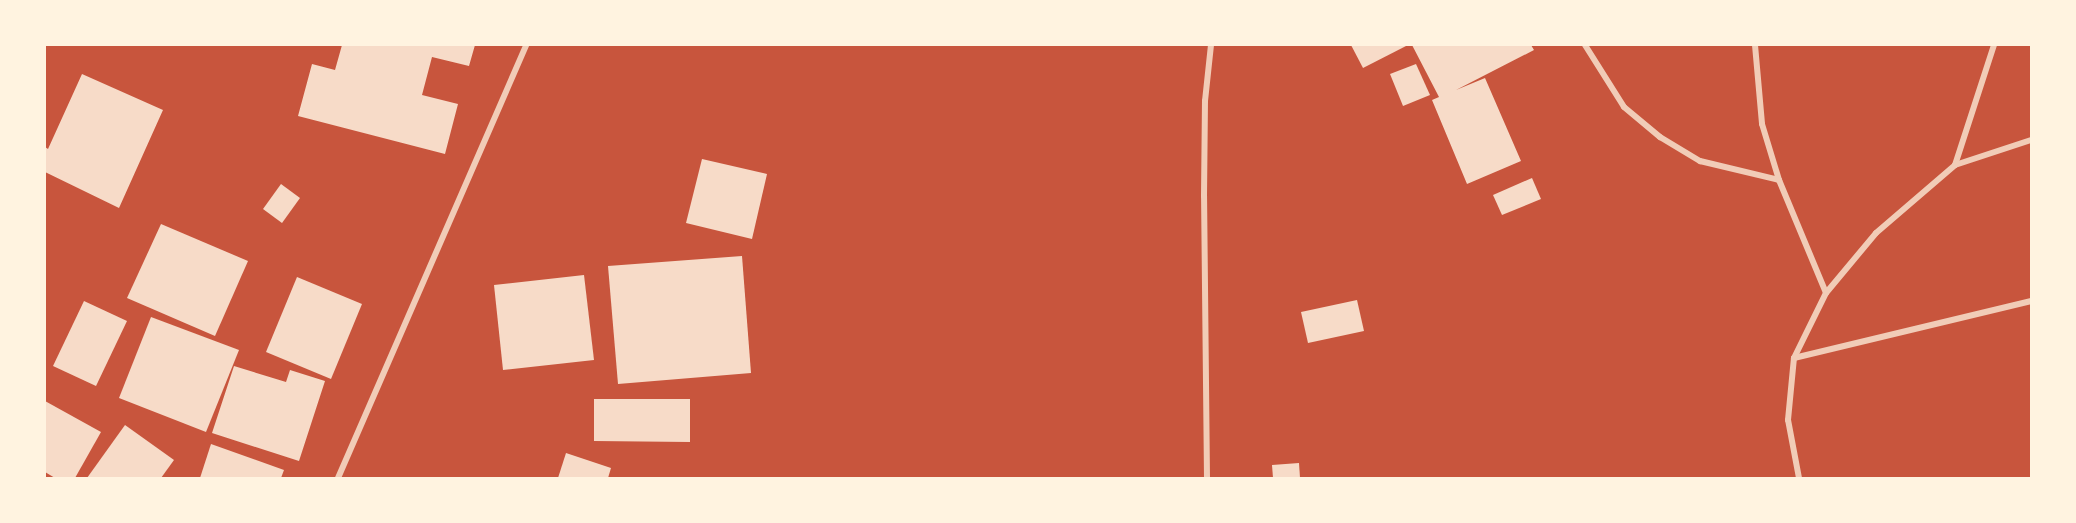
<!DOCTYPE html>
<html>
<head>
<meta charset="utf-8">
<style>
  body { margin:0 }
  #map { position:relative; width:2076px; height:523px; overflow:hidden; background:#c8553d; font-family:Rubik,sans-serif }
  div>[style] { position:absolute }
  .building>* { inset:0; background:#f7dbc8 }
  .minor>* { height:6px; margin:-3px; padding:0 3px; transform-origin:3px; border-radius:3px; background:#f1ccb7 }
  span { translate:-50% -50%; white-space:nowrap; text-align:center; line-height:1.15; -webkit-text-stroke:5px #fff3e0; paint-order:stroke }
  .frame { position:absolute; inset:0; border:46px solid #fff3e0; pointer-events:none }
</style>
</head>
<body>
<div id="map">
  <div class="building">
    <div style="clip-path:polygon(342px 45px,475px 45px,469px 66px,432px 57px,422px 95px,458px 104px,445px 154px,298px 116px,312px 64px,335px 70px)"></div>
    <div style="clip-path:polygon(1351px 45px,1408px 45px,1363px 68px)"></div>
    <div style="clip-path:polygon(1412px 45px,1531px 45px,1534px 50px,1456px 90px,1485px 78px,1521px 161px,1467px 184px,1432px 100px,1439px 97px)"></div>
    <div style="clip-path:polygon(1416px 64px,1430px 95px,1403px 106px,1390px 74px)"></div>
    <div style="clip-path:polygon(82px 74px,163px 110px,119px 208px,45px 172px,45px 147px,48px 149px)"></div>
    <div style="clip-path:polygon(702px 159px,767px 174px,752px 239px,686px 223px)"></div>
    <div style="clip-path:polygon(1532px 178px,1541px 199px,1502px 215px,1493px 195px)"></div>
    <div style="clip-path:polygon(281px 184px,300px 198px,282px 223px,263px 209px)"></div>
    <div style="clip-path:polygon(161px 224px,248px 261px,215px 336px,127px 298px)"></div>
    <div style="clip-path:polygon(742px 256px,751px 373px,618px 384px,608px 266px)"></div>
    <div style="clip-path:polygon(584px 275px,594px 360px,503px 370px,494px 285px)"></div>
    <div style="clip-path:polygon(297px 277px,362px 304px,331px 379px,266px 352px)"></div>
    <div style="clip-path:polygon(1357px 300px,1364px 331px,1308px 343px,1301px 312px)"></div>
    <div style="clip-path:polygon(84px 301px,127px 321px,96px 386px,53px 366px)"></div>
    <div style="clip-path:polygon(151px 317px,239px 350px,206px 432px,119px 398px)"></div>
    <div style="clip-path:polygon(234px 366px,286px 382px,290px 370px,325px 381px,299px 461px,212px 433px)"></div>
    <div style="clip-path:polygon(594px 399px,690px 399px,690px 442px,594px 441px)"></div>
    <div style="clip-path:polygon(45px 401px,101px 432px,75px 478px,55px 478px,45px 472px)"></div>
    <div style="clip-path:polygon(125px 425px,174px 460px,161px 478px,87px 478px)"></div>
    <div style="clip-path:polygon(211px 444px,284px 470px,281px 478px,200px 478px)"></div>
    <div style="clip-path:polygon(566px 453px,611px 468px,608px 478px,558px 478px)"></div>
    <div style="clip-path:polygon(1299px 463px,1300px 478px,1273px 478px,1272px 465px)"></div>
  </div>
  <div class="minor">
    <div style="left:1585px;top:45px;width:73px;rotate:57.8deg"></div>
    <div style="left:1624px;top:107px;width:47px;rotate:39.8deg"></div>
    <div style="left:1660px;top:137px;width:47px;rotate:31deg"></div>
    <div style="left:1700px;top:161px;width:81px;rotate:13.5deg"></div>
    <div style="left:1755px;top:45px;width:79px;rotate:84.9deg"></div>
    <div style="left:1762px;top:124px;width:59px;rotate:73.1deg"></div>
    <div style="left:1779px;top:180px;width:122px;rotate:67.4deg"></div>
    <div style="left:1955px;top:165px;width:126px;rotate:-72deg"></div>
    <div style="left:1794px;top:358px;width:72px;rotate:-63.8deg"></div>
    <div style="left:1826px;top:293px;width:78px;rotate:-50.2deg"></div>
    <div style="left:1876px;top:233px;width:104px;rotate:-40.7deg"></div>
    <div style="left:1955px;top:165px;width:80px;rotate:-18.2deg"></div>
    <div style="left:338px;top:478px;width:472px;rotate:-66.5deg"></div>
    <div style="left:1207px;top:478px;width:282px;rotate:-90.6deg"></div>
    <div style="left:1204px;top:196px;width:95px;rotate:-89.4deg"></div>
    <div style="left:1205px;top:101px;width:56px;rotate:-83.9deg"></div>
    <div style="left:1799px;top:478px;width:59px;rotate:-100.7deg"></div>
    <div style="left:1788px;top:420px;width:62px;rotate:-84.5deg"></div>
    <div style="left:1794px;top:358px;width:244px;rotate:-13.5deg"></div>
  </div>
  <div class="frame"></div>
</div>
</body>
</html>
